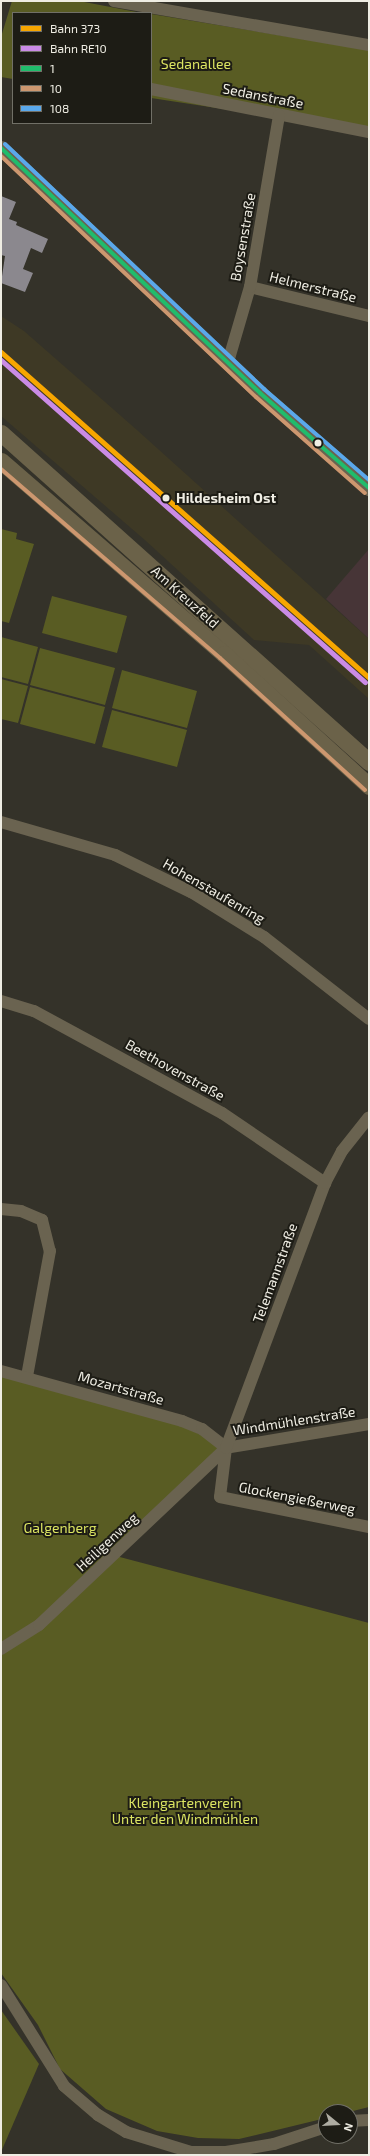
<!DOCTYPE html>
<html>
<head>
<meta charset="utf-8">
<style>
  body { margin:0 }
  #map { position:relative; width:370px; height:2156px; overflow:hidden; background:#343229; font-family:"Exo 2",sans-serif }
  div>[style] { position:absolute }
  .commercial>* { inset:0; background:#473537 }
  .built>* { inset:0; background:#3e3925 }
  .green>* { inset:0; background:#595c23 }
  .building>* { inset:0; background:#8b888e }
  .minor>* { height:12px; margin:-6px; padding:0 6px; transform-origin:6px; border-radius:6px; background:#6a6350 }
  .tertiary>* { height:15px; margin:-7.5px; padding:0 7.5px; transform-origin:7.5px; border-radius:7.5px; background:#6a6350 }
  .secondary>* { height:17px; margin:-8.5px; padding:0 8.5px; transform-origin:8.5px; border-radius:8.5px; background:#6b6249 }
  .bus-1>* { height:4px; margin:-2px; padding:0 2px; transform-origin:2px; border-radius:2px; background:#20bc6c }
  .bus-2>* { height:4px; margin:-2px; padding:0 2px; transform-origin:2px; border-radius:2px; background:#cd976f }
  .bus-3>* { height:4px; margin:-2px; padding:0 2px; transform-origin:2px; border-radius:2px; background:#5aa8eb }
  .rail-1>* { height:5px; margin:-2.5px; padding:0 2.5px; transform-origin:2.5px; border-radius:2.5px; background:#f7a600 }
  .rail-2>* { height:5px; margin:-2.5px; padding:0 2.5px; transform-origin:2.5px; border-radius:2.5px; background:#ca8be6 }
  .dots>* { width:11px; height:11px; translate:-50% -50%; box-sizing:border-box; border:2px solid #1d1c15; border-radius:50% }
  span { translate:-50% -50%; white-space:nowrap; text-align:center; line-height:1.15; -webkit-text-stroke:4px #1d1c15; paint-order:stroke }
  .park-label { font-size:14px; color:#dce562 }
  .street-label { font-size:14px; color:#efede3 }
  .stop-label { font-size:14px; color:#efede3; font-weight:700 }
  .left { translate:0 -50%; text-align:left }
  .frame { position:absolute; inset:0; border:2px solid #efede3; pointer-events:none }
  .legend { position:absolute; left:12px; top:12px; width:140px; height:112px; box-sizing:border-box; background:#1d1c15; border:1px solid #717067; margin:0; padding:5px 7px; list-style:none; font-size:12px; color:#efede3 }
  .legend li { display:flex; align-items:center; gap:8px; height:20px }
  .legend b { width:20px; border:1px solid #717067 }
  .north { position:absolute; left:318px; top:2104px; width:40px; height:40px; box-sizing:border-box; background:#1d1c15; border:1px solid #717067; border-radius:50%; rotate:108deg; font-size:11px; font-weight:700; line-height:16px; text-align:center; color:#efede3 }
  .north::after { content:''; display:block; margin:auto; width:14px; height:18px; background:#aeaca2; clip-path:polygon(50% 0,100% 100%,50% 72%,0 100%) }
</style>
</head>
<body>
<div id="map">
  <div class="commercial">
    <div style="clip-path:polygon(369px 549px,369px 639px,326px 599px)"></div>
  </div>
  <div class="built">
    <div style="clip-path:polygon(1px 316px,24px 331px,137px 430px,369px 639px,369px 699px,309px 645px,254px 640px,146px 541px,1px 416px)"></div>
  </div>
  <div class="green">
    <div style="clip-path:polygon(12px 1px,79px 1px,142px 13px,13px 13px,13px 79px,1px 77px,1px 37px)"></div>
    <div style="clip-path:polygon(151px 14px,369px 50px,369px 131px,151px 98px)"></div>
    <div style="clip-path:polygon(1px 529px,17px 533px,16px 539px,34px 544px,9px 623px,1px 621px)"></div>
    <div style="clip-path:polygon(52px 596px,127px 616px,117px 653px,42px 633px)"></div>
    <div style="clip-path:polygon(1px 637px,38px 647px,28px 684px,1px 677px)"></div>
    <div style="clip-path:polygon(40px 648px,115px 668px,105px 705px,30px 685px)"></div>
    <div style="clip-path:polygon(122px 670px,197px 691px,187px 728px,112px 708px)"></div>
    <div style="clip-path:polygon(1px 679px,28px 686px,18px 723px,1px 719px)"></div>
    <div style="clip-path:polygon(30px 687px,105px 707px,95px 744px,20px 724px)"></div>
    <div style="clip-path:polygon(112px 710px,187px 730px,177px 767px,102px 747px)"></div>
    <div style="clip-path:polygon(1px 1371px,182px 1421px,226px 1448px,116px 1556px,369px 1623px,369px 2107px,349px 2112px,326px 2112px,326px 2118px,239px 2139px,198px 2138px,157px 2131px,106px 2109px,60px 2069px,38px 2025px,1px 1973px)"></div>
    <div style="clip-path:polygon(1px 2010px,39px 2064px,1px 2152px)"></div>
  </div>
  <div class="building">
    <div style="clip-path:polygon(1px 196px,16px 202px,9px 219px,17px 222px,16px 225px,48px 239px,42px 253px,31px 248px,23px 269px,33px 273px,25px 292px,1px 283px,5px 256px,1px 255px)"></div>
  </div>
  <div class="minor">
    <div style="left:114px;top:1px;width:259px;rotate:9.8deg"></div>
    <div style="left:151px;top:89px;width:222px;rotate:11.2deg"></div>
    <div style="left:250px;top:287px;width:122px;rotate:13.7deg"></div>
    <div style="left:228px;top:362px;width:78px;rotate:-73.7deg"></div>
    <div style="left:250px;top:287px;width:174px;rotate:-80.4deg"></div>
    <div style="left:1px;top:822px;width:119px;rotate:16.1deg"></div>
    <div style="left:115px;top:855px;width:85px;rotate:26deg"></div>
    <div style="left:191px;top:892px;width:86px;rotate:31.7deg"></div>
    <div style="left:264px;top:937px;width:133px;rotate:38deg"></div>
    <div style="left:1px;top:1001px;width:34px;rotate:17deg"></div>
    <div style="left:34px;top:1011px;width:214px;rotate:28.5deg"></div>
    <div style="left:222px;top:1113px;width:125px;rotate:34.2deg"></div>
    <div style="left:1px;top:1209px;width:20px;rotate:6deg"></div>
    <div style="left:21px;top:1211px;width:23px;rotate:23deg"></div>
    <div style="left:42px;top:1220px;width:32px;rotate:76deg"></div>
    <div style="left:50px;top:1251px;width:127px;rotate:100.4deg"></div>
    <div style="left:1px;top:1371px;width:188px;rotate:15.4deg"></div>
    <div style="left:182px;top:1421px;width:22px;rotate:22deg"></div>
    <div style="left:202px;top:1429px;width:31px;rotate:38deg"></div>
    <div style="left:369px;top:1424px;width:145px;rotate:170.5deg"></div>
    <div style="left:226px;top:1448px;width:49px;rotate:97deg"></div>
    <div style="left:220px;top:1497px;width:152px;rotate:11.4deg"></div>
    <div style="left:1px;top:1649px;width:45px;rotate:-32.3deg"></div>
    <div style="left:39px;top:1625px;width:257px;rotate:-43.4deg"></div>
    <div style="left:226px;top:1448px;width:283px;rotate:-69.5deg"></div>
    <div style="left:325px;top:1183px;width:36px;rotate:-62deg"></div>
    <div style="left:342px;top:1151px;width:43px;rotate:-51.5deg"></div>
    <div style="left:1px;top:1985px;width:119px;rotate:58deg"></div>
    <div style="left:64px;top:2086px;width:45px;rotate:40.5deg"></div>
    <div style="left:98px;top:2115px;width:33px;rotate:31deg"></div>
    <div style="left:126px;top:2132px;width:68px;rotate:17.1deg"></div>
    <div style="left:191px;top:2152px;width:35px"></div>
    <div style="left:226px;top:2152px;width:49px;rotate:-9.5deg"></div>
    <div style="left:274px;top:2144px;width:55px;rotate:-18.1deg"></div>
    <div style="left:350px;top:2121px;width:19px;rotate:-3deg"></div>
  </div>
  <div class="tertiary">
    <div style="left:1px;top:148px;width:357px;rotate:43.4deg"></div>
    <div style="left:260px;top:393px;width:145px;rotate:41.1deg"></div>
  </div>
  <div class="secondary">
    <div style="left:1px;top:433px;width:494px;rotate:41.8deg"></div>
    <div style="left:1px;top:461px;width:295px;rotate:40.9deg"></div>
    <div style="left:224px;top:654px;width:196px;rotate:42.3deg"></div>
  </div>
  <div class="bus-1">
    <div style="left:1px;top:148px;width:357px;rotate:43.4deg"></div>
    <div style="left:260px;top:393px;width:145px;rotate:41.1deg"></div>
  </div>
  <div class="bus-2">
    <div style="left:1px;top:156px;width:351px;rotate:43.4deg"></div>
    <div style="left:256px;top:397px;width:145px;rotate:41.4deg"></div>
    <div style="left:1px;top:469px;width:289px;rotate:40.8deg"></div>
    <div style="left:220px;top:658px;width:196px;rotate:42.3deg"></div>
  </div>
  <div class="bus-3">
    <div style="left:5px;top:144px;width:357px;rotate:43.4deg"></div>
    <div style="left:264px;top:389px;width:139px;rotate:40.9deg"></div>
  </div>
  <div class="rail-1">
    <div style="left:1px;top:352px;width:492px;rotate:41.5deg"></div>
  </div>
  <div class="rail-2">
    <div style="left:1px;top:360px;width:486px;rotate:41.5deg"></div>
  </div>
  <div class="dots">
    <div style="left:318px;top:443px;background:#efede3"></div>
    <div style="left:166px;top:498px;background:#efede3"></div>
  </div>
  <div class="park-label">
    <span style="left:196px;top:64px">Sedanallee</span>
    <span style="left:60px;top:1528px">Galgenberg</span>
    <span style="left:185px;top:1811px">Kleingartenverein<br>Unter den Windmühlen</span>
  </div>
  <div class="street-label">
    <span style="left:263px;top:96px;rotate:11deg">Sedanstraße</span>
    <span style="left:243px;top:237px;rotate:-80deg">Boysenstraße</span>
    <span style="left:313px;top:287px;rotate:14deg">Helmerstraße</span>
    <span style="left:185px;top:597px;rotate:42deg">Am Kreuzfeld</span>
    <span style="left:214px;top:891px;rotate:30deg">Hohenstaufenring</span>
    <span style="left:175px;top:1070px;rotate:29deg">Beethovenstraße</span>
    <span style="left:275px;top:1273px;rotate:-70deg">Telemannstraße</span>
    <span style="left:121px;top:1388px;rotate:16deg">Mozartstraße</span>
    <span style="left:294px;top:1421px;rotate:-9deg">Windmühlenstraße</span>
    <span style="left:297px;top:1498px;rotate:11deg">Glockengießerweg</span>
    <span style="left:107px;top:1542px;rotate:-43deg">Heiligenweg</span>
  </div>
  <div class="stop-label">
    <span class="left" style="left:176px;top:498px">Hildesheim Ost</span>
  </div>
  <div class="frame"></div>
  <ul class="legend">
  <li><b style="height:5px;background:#f7a600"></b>Bahn 373</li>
  <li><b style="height:5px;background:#ca8be6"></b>Bahn RE10</li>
  <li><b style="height:5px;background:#20bc6c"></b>1</li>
  <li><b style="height:5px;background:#cd976f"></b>10</li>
  <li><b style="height:5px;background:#5aa8eb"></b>108</li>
  </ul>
  <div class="north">N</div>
</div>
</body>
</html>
